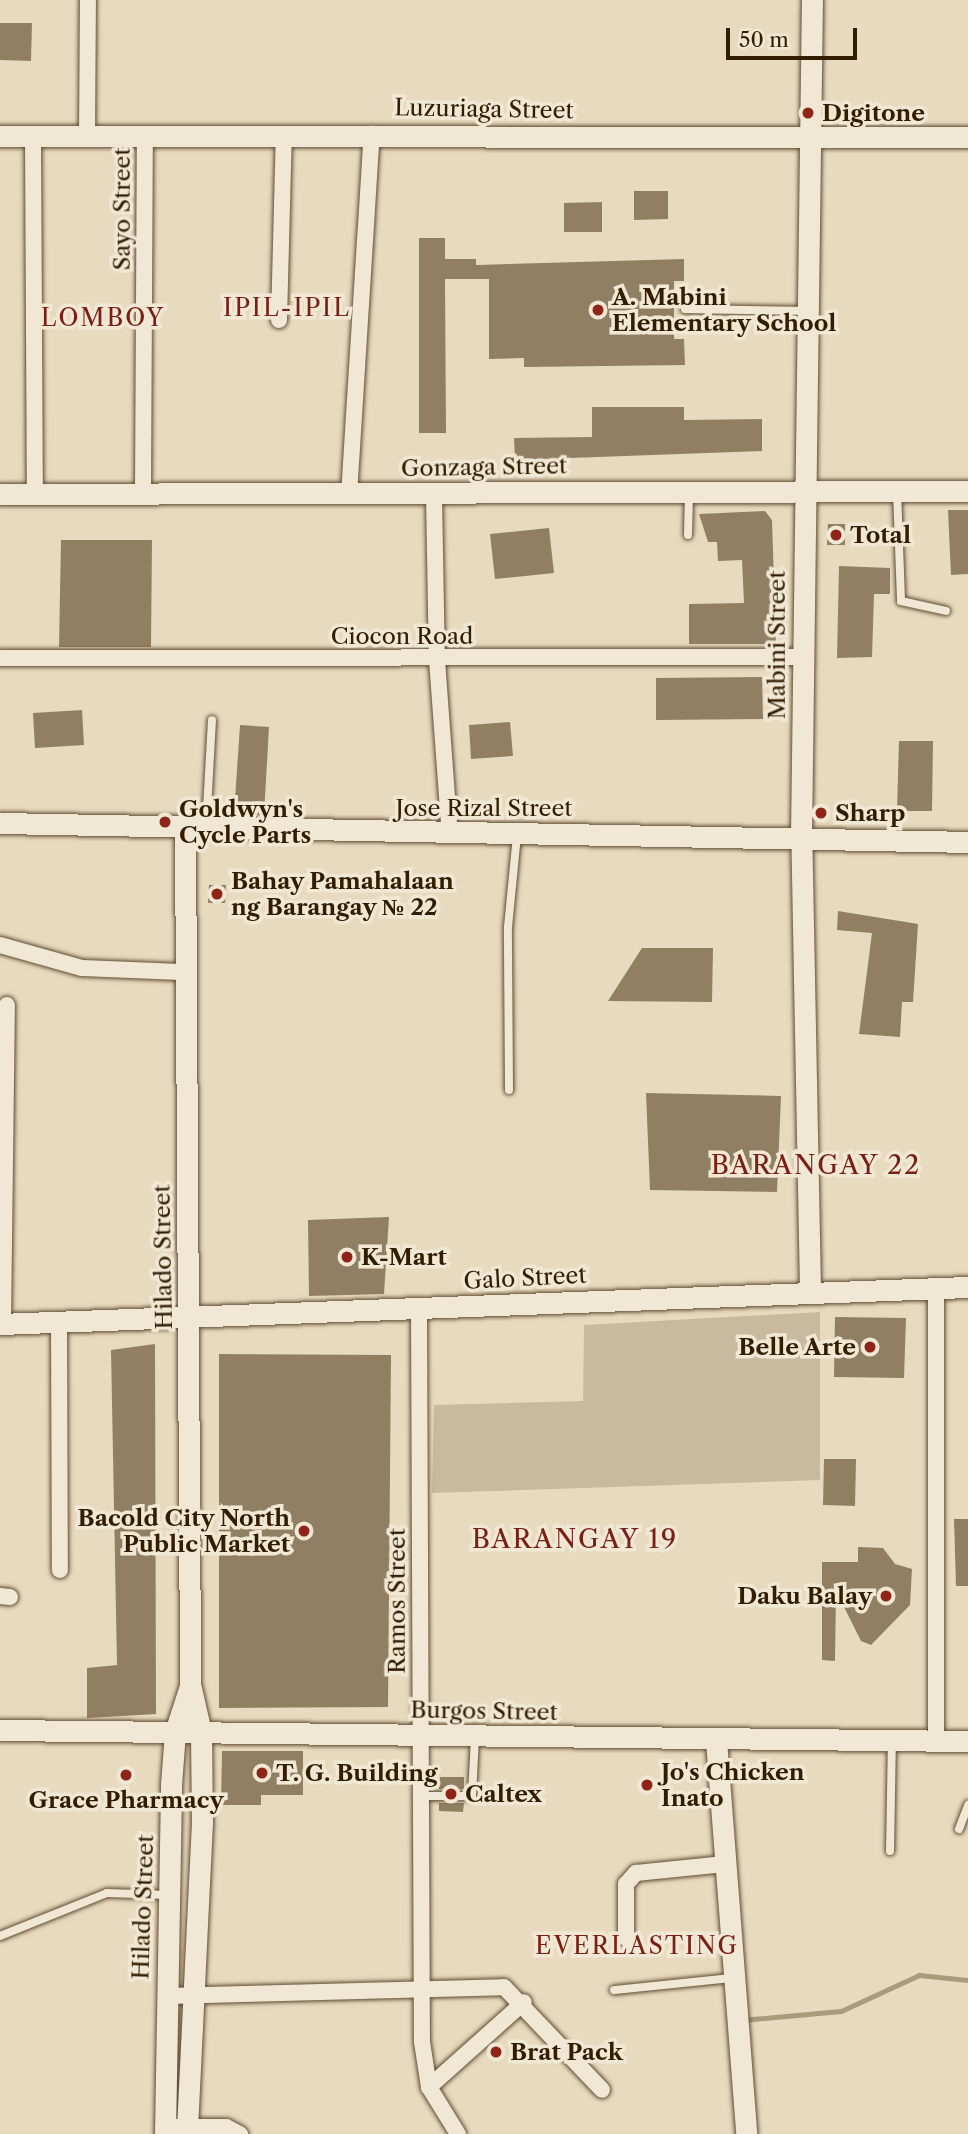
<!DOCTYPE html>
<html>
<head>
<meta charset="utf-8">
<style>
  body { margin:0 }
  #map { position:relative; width:968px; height:2134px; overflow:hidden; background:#e8dabf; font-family:"Libre Caslon Text",serif }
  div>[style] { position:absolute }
  .green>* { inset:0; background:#c9ba9f }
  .stream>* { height:5px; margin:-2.5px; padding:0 2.5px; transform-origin:2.5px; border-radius:2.5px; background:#aa9a7e }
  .building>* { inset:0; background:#917f63 }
  .roads { filter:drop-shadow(0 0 2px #604c30) drop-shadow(0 0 2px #604c30) }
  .lane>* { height:8px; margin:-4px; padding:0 4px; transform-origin:4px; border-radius:4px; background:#f0e7d5 }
  .street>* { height:16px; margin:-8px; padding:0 8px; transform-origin:8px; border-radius:8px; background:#f0e7d5 }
  .secondary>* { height:21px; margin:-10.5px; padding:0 10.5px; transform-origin:10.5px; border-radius:10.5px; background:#f0e7d5 }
  .dots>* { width:19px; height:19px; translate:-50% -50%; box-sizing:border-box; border:4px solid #f0e7d5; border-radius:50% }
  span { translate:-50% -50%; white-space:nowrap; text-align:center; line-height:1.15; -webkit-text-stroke:7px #f0e7d5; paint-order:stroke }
  .street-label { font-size:23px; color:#331d00 }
  .poi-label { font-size:23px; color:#331d00; font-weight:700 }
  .left { translate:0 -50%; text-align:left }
  .right { translate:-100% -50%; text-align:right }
  .neighbourhood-label { font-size:24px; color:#7a1f14; letter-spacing:2px }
  .quarter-label { font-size:26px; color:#7a1f14; letter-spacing:2px }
  .scale { position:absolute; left:726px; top:28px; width:131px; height:32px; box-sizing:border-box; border:4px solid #331d00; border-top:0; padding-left:9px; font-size:21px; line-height:24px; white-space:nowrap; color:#331d00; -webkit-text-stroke:5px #f0e7d5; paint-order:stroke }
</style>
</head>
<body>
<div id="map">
  <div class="green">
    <div style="clip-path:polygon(820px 1312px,820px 1480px,432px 1493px,434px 1405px,583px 1401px,584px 1325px)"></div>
  </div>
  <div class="stream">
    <div style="left:741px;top:2020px;width:100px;rotate:-5.1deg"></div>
    <div style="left:841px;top:2011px;width:86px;rotate:-24.8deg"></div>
    <div style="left:919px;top:1975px;width:49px;rotate:5.8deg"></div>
  </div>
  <div class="building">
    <div style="clip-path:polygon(0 23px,32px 23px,31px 61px,0 60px)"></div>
    <div style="clip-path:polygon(634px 191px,668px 191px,668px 219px,634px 220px)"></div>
    <div style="clip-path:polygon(602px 202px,602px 232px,564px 232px,564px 203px)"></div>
    <div style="clip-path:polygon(419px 238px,445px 238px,445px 259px,476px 259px,476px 265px,684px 259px,684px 281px,674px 281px,674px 339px,684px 339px,685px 365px,524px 367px,524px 358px,489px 359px,489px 279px,445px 279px,446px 433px,419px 433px)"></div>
    <div style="clip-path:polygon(592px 407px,684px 407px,684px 420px,762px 419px,762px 451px,515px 460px,514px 438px,592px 437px)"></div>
    <div style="clip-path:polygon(948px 510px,968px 510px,968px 574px,951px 575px)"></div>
    <div style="clip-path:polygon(765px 511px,772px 520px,776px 644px,689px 644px,689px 604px,744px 603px,742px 560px,718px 561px,717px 542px,708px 542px,699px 514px)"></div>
    <div style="clip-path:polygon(828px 524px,845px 524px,845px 545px,827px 545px)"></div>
    <div style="clip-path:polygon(549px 528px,554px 573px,495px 579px,490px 534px)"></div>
    <div style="clip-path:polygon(61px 540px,152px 540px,151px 647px,59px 647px)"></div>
    <div style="clip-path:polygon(839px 566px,890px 568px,890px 594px,874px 594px,872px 657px,837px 658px)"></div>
    <div style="clip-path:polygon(762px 677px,763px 719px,656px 720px,656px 678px)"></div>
    <div style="clip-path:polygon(82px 710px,84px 745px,35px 748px,33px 713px)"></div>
    <div style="clip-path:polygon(510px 722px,513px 756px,471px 759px,469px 725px)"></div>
    <div style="clip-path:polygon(240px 725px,269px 727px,264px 815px,234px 814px)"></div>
    <div style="clip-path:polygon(899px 741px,933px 741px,932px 811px,897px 811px)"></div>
    <div style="clip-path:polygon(209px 885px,226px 885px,225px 903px,208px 903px)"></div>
    <div style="clip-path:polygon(838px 911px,918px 924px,913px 1002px,902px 1002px,900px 1037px,859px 1034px,872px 933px,837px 930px)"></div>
    <div style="clip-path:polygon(642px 948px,713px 948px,712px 1002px,608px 1001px)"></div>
    <div style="clip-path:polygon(646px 1093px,781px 1096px,777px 1192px,650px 1190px)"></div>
    <div style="clip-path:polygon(389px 1217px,384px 1294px,309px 1296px,308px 1220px)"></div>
    <div style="clip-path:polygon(835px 1317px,906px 1318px,904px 1378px,834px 1377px)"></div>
    <div style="clip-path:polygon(155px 1344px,156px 1714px,87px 1718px,87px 1668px,117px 1665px,111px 1350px)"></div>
    <div style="clip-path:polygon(219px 1354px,391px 1355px,388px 1707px,219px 1708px)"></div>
    <div style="clip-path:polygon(824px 1459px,856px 1459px,855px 1506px,823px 1505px)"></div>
    <div style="clip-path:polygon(954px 1519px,968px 1519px,968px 1586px,956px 1586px)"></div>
    <div style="clip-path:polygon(858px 1547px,883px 1548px,895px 1564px,912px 1569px,910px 1605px,871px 1645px,861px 1641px,836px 1591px,835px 1661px,822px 1660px,822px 1562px,858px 1562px)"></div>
    <div style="clip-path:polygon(222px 1751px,303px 1751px,303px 1795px,261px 1795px,261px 1805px,221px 1805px)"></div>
    <div style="clip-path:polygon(440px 1777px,464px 1777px,464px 1789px,439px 1789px)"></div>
    <div style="clip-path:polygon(439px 1803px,464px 1803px,463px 1812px,439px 1811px)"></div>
  </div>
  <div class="roads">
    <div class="lane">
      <div style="left:685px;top:309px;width:122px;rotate:0.9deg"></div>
      <div style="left:897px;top:491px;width:110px;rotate:87.9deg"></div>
      <div style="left:901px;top:601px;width:46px;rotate:12.5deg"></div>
      <div style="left:688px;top:535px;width:41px;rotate:-88.6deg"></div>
      <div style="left:206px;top:827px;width:107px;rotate:-86.8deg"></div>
      <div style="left:509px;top:1090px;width:163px;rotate:-90.4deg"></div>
      <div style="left:508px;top:927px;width:92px;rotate:-84.4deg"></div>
      <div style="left:421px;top:1796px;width:51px"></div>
      <div style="left:472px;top:1796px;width:59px;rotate:-87.1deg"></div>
      <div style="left:959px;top:1829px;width:26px;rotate:-69deg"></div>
      <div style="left:890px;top:1851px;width:111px;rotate:-89deg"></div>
      <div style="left:0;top:1936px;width:115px;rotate:-21.9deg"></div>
      <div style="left:107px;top:1893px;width:61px;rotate:1.9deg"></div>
      <div style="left:614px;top:1990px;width:119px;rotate:-5.8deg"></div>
    </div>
    <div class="street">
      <div style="left:33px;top:136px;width:357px;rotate:89.7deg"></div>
      <div style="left:87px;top:136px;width:136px;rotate:-89.6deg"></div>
      <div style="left:279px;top:320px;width:185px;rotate:-88.5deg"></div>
      <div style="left:143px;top:493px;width:358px;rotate:-89.7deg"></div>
      <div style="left:349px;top:495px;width:362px;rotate:-86.4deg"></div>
      <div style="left:434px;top:495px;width:165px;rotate:89deg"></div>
      <div style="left:437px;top:660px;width:175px;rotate:85.8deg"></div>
      <div style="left:0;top:658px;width:804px;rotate:-0.07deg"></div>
      <div style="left:0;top:945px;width:85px;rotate:15.7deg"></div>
      <div style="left:82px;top:968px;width:99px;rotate:2.3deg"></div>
      <div style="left:936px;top:1288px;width:453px;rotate:90deg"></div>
      <div style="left:419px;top:1310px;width:732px;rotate:89.77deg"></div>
      <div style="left:422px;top:2042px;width:46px;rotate:81.2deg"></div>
      <div style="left:429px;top:2087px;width:55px;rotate:58.3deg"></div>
      <div style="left:59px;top:1322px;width:248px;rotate:89.8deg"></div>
      <div style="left:3px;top:1324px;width:319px;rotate:-89.3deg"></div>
      <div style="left:0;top:1596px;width:10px;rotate:6deg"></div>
      <div style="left:626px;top:1938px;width:54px;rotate:-90deg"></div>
      <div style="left:626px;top:1884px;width:15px;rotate:-48deg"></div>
      <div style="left:636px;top:1873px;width:89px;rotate:-5.8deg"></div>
      <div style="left:166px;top:1996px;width:338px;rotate:-1.5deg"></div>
      <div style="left:504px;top:1987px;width:142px;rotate:46.4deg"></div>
      <div style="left:429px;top:2087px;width:127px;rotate:-41.8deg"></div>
      <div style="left:166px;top:2127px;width:60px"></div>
      <div style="left:226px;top:2127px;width:16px;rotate:27deg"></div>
    </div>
    <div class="secondary">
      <div style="left:0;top:136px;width:968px;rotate:0.06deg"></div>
      <div style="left:0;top:494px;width:968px;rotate:-0.18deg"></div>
      <div style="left:0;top:823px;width:968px;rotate:1.12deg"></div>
      <div style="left:185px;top:830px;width:854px;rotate:89.66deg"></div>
      <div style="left:190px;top:1684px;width:49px;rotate:77.1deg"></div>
      <div style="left:201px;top:1732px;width:90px;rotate:89.4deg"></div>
      <div style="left:202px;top:1822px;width:312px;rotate:92.8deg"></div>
      <div style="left:810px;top:1290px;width:454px;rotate:-91.1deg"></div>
      <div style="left:801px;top:836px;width:836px;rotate:-89.25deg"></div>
      <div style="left:0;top:1324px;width:969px;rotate:-2.19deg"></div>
      <div style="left:0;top:1730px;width:968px;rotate:0.65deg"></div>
      <div style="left:716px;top:1740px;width:395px;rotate:85.6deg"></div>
      <div style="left:165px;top:2134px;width:349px;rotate:-89deg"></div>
      <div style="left:171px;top:1785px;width:53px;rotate:-85.7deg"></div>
      <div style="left:175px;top:1732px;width:48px;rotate:-71.9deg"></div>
    </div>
  </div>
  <div class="dots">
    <div style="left:808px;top:113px;background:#8f2418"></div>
    <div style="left:598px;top:310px;background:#8f2418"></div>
    <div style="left:836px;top:535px;background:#8f2418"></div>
    <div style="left:821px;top:813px;background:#8f2418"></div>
    <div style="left:165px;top:822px;background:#8f2418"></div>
    <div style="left:217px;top:894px;background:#8f2418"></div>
    <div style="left:347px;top:1257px;background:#8f2418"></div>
    <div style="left:870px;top:1347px;background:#8f2418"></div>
    <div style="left:304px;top:1531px;background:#8f2418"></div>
    <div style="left:886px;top:1596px;background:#8f2418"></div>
    <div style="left:262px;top:1773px;background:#8f2418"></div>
    <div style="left:126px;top:1775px;background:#8f2418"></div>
    <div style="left:647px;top:1785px;background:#8f2418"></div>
    <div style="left:451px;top:1794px;background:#8f2418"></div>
    <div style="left:496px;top:2052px;background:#8f2418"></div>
  </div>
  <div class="street-label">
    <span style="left:484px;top:109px;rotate:1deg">Luzuriaga Street</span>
    <span style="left:122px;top:209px;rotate:-90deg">Sayo Street</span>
    <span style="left:484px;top:467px;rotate:-1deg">Gonzaga Street</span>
    <span style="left:402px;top:636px">Ciocon Road</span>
    <span style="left:777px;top:645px;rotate:-90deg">Mabini Street</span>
    <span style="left:484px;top:808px">Jose Rizal Street</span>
    <span style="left:163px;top:1257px;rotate:-91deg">Hilado Street</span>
    <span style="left:525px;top:1278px;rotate:-3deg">Galo Street</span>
    <span style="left:397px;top:1601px;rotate:-90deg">Ramos Street</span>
    <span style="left:484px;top:1711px;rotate:1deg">Burgos Street</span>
    <span style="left:143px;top:1907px;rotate:-88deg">Hilado Street</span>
  </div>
  <div class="poi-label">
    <span class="left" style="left:822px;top:113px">Digitone</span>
    <span class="left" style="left:612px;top:310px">A. Mabini<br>Elementary School</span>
    <span class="left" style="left:850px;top:535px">Total</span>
    <span class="left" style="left:179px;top:822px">Goldwyn's<br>Cycle Parts</span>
    <span class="left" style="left:835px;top:813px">Sharp</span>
    <span class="left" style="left:231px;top:894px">Bahay Pamahalaan<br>ng Barangay № 22</span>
    <span class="left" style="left:361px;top:1257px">K-Mart</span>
    <span class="right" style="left:856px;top:1347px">Belle Arte</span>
    <span class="right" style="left:290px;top:1531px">Bacold City North<br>Public Market</span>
    <span class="right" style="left:872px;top:1596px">Daku Balay</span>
    <span class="left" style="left:661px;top:1785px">Jo's Chicken<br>Inato</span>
    <span class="left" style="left:276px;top:1773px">T. G. Building</span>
    <span class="left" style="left:465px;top:1794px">Caltex</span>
    <span style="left:126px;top:1800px">Grace Pharmacy</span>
    <span class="left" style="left:510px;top:2052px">Brat Pack</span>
  </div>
  <div class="neighbourhood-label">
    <span style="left:287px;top:308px">IPIL-IPIL</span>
    <span style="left:103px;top:318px">LOMBOY</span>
    <span style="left:637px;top:1946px">EVERLASTING</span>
  </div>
  <div class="quarter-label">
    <span style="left:816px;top:1166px">BARANGAY 22</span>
    <span style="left:575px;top:1540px">BARANGAY 19</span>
  </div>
  <div class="scale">50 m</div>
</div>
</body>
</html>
